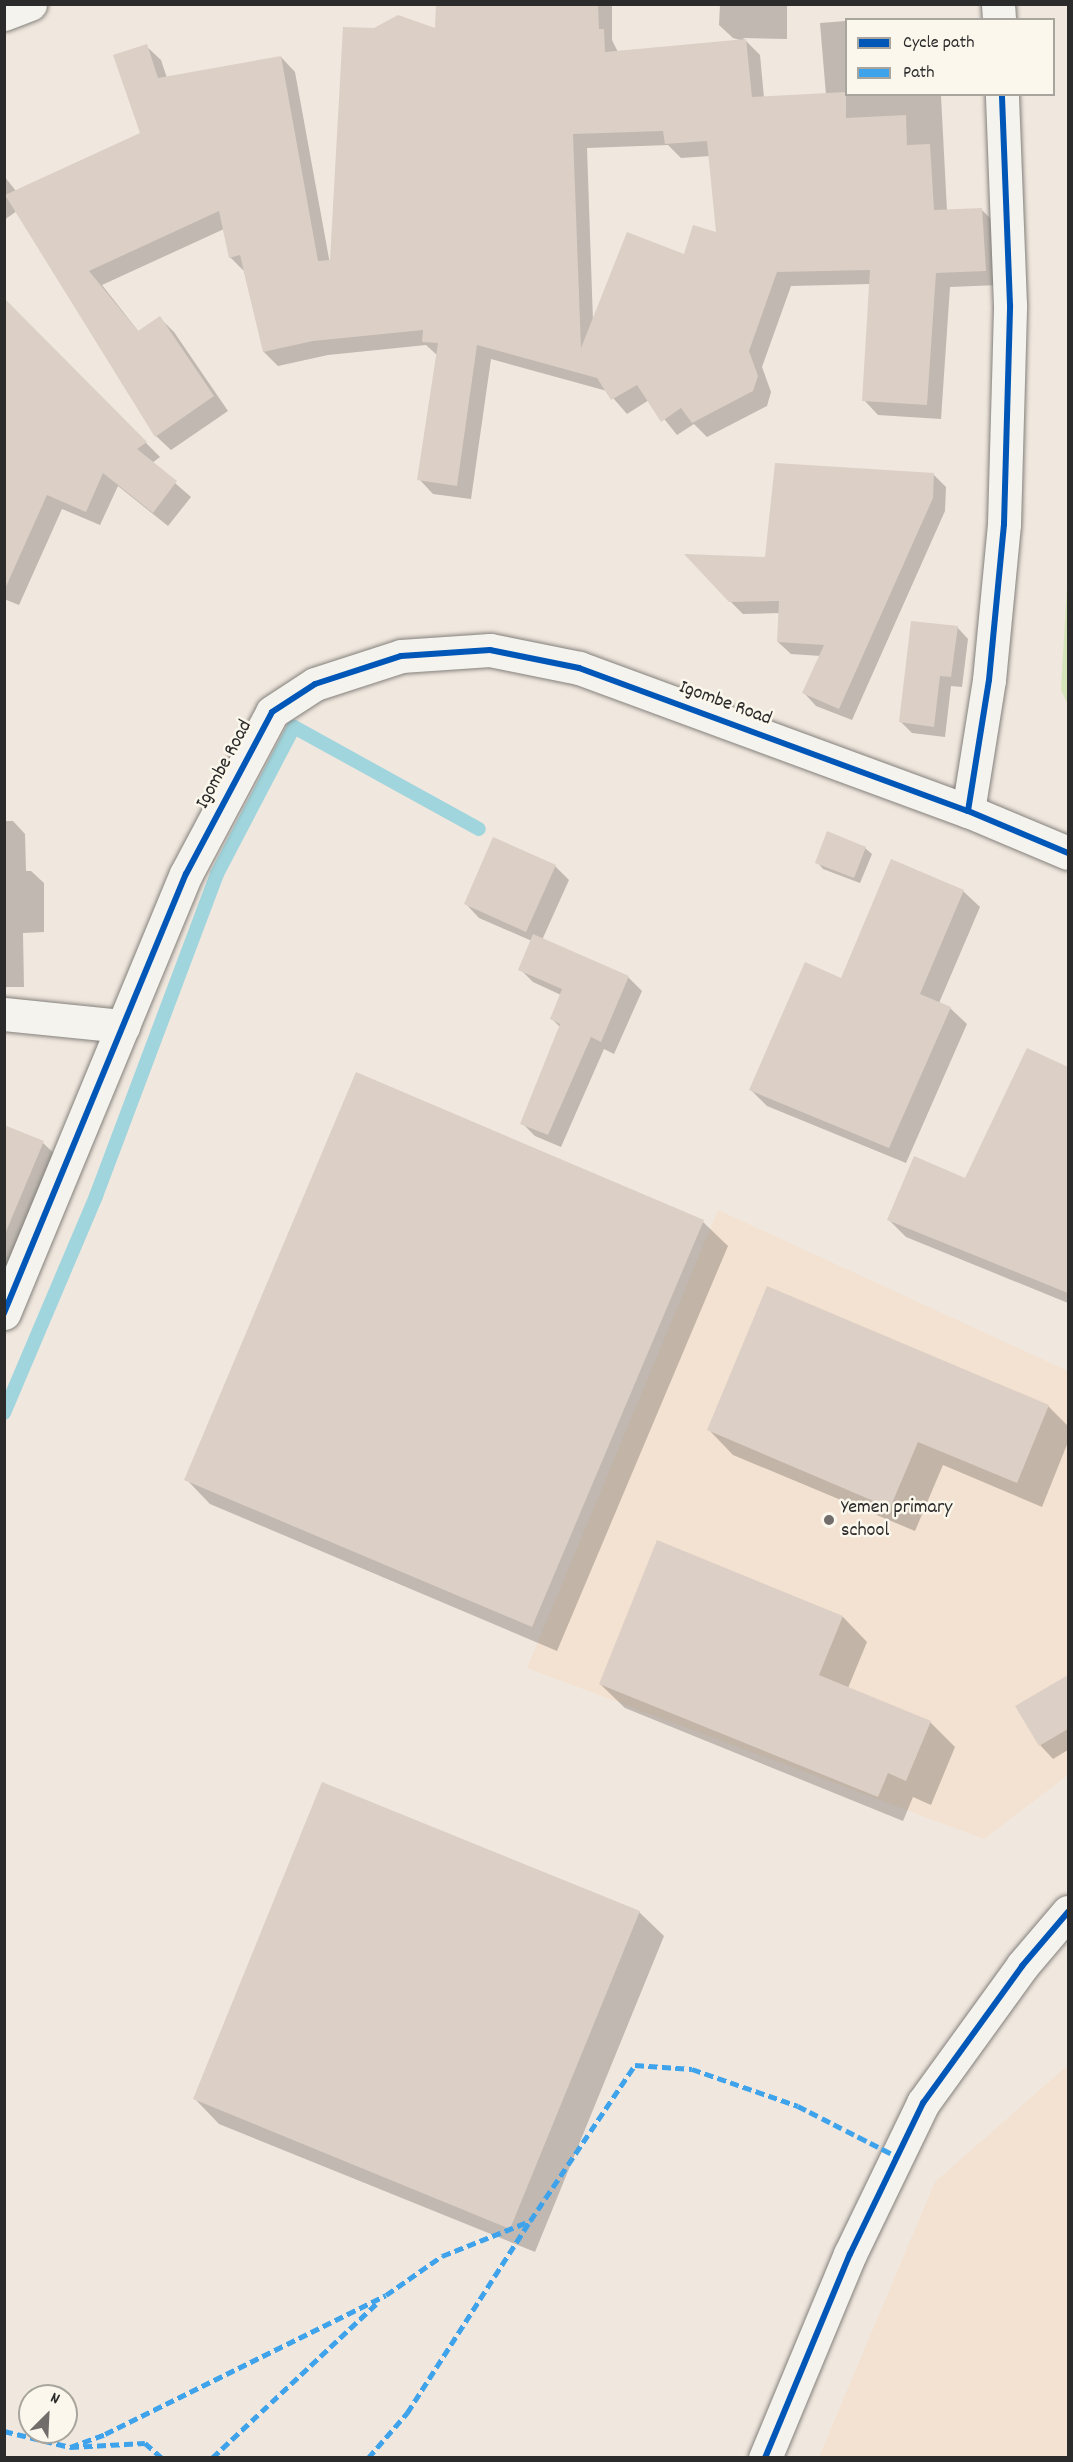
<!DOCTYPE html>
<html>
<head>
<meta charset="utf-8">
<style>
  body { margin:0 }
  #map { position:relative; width:1073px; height:2462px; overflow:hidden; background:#f0e7de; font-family:Dekko,sans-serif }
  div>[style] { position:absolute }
  .built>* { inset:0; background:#f3e2d1 }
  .green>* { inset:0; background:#d6e5b9 }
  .shadow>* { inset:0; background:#0003 }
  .stream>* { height:14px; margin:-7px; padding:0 7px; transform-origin:7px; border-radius:7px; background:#a0d5dd }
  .building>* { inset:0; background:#dccfc5 }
  .roads { filter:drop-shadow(0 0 2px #84807c) drop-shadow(0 0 2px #84807c) }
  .minor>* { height:33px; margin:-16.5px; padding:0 16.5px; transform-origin:16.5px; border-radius:16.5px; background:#f5f3ee }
  .quiet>* { height:4.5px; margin-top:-2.25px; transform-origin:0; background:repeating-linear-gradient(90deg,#3ea3eb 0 9px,transparent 0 13.5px) }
  .cycleway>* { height:6px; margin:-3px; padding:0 3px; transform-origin:3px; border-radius:3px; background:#0057b8 }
  .dots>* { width:16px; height:16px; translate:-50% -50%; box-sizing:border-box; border:3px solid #fbf7ec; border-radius:50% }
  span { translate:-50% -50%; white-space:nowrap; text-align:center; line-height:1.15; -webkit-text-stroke:5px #fbf7ec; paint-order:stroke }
  .street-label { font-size:20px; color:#2b2b2b }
  .poi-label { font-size:20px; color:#2b2b2b }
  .left { translate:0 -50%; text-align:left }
  .frame { position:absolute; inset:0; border:6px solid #2b2b2b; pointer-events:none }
  .legend { position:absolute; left:845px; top:18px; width:210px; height:78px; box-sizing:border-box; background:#fbf7ec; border:2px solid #a8a59f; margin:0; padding:8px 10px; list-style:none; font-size:18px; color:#2b2b2b }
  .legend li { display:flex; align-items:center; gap:12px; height:30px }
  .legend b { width:30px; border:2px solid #a8a59f }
  .north { position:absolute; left:18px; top:2384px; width:60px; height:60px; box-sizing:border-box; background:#fbf7ec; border:2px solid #a8a59f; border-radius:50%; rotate:24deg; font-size:16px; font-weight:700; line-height:24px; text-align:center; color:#2b2b2b }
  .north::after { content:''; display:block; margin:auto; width:21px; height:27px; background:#706d6a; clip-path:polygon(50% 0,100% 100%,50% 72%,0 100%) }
</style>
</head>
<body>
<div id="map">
  <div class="built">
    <div style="clip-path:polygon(718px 1210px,1068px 1371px,1068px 1775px,984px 1839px,527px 1668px)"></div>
    <div style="clip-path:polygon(1068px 2065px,1068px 2457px,819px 2457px,935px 2182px)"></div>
  </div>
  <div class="green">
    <div style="clip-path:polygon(1068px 569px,1068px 705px,1061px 690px)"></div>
  </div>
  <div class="shadow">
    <div style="clip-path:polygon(evenodd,437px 4px,612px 4px,612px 40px,618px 52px,743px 41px,733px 38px,719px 25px,720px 4px,787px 4px,787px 39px,743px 38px,760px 55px,764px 98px,826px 95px,820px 23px,846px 21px,846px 94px,965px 94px,941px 96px,947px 211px,981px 209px,996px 224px,999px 285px,950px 287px,941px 419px,878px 415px,864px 400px,870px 284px,791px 286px,762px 367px,771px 392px,767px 406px,707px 437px,694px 424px,677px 435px,649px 400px,627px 414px,607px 391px,491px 359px,471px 499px,433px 494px,419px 479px,437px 355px,426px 345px,328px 355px,278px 366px,264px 352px,244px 271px,230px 257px,224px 229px,102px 285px,139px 332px,160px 318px,174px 332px,228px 411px,171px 450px,156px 436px,17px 211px,4px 220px,4px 176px,16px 191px,142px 133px,146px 46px,161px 60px,167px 78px,281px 57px,295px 72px,330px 264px,436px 30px,437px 4px,668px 145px,681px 158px,710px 156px,718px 234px,593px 321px,587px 148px,668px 145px)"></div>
    <div style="clip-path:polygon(4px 300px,160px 457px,152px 463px,191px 497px,168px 526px,118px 486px,100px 525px,62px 509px,19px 605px,4px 599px)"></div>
    <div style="clip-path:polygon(934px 475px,946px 487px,945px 511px,852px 720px,816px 706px,804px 693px,821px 656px,791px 654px,778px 642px,780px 613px,743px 614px,730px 601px,766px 558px)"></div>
    <div style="clip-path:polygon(957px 627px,968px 639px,962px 687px,951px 686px,945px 737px,912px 733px,901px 722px)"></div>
    <div style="clip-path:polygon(4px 821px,13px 821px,25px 834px,26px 871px,31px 871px,44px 883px,44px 932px,23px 933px,24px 987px,4px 987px)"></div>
    <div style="clip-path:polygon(865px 848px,872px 854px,860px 883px,823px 869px,817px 862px)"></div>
    <div style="clip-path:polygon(555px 866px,569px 880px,542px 940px,629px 978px,642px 991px,614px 1054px,604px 1049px,561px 1147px,535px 1136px,522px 1123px,560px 1027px,551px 1018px,561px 995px,533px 982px,520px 969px,532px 941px,479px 918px,466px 904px)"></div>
    <div style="clip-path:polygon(963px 891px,980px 907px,939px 1003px,950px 1008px,967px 1024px,906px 1163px,767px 1106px,751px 1090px,842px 980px)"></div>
    <div style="clip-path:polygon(1027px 1050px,1068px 1069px,1068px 1303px,906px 1237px,889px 1220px,966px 1180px)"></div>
    <div style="clip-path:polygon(357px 1074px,703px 1222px,728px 1246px,557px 1651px,210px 1504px,186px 1479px)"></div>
    <div style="clip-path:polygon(4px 1127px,43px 1143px,60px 1159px,4px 1281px)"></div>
    <div style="clip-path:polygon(1048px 1406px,1068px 1426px,1068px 1442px,1042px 1507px,943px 1465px,915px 1531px,733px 1455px,709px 1430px)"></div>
    <div style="clip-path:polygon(658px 1542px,843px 1617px,867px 1642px,848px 1688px,930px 1722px,955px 1747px,931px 1805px,913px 1797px,903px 1821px,625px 1708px,600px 1684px)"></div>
    <div style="clip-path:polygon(1068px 1677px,1068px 1750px,1053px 1759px,1040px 1745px,1017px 1706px)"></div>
    <div style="clip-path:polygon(639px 1912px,664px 1936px,535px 2252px,219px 2124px,195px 2099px)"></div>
  </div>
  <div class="stream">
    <div style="left:4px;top:1413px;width:236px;rotate:-67deg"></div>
    <div style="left:96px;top:1196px;width:344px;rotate:-69.4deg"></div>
    <div style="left:217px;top:874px;width:166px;rotate:-62.4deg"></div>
    <div style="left:294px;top:727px;width:211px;rotate:28.9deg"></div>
  </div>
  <div class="building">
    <div style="clip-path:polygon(evenodd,436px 4px,598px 4px,599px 29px,604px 29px,605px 52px,746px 39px,752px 97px,846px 92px,846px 118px,906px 115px,907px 145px,930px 144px,934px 210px,982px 208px,986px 271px,936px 273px,927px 405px,862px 401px,870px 270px,777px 272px,749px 351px,758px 376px,753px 391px,692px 423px,681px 408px,661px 422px,637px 385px,611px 400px,597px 378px,477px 345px,457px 486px,417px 480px,438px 343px,422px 342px,423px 330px,313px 341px,263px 352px,240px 255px,229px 258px,219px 211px,89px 271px,138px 331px,160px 316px,214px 396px,155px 437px,5px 195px,140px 133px,113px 55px,147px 44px,158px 78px,281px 56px,318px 261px,330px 260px,343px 27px,374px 28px,398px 15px,435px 28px,436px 4px,663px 131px,665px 144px,707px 141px,716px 232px,693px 225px,684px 254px,627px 232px,581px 348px,573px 134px,663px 131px)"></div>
    <div style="clip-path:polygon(4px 298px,147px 442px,137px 449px,177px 481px,153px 513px,103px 473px,86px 512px,47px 495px,4px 591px)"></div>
    <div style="clip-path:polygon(775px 463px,934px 473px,933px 498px,839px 709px,802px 693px,824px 645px,777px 642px,779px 601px,729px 602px,684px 554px,765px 557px)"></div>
    <div style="clip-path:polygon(911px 621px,958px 626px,951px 677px,940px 676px,934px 727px,899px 722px)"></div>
    <div style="clip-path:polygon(827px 831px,866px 847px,854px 878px,815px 863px)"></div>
    <div style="clip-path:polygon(493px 837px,556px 865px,526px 932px,464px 904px)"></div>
    <div style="clip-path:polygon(891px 859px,964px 890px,920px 994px,951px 1007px,889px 1148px,749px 1090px,805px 962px,841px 978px)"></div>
    <div style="clip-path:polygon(533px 934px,629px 976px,601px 1042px,591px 1037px,548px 1135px,520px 1124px,560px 1024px,550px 1019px,562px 989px,518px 970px)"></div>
    <div style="clip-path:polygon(1027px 1048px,1068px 1067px,1068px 1293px,887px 1220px,914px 1156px,965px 1178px)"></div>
    <div style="clip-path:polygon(356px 1072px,704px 1220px,532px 1627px,184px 1480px)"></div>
    <div style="clip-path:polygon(4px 1125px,44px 1141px,5px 1234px,4px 1234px)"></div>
    <div style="clip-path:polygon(767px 1286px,1049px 1405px,1017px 1483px,918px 1442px,890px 1508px,707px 1430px)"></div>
    <div style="clip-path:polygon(657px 1540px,843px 1616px,819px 1675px,931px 1721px,906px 1781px,888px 1773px,878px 1797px,599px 1684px)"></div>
    <div style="clip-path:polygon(1068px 1675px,1068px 1729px,1039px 1746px,1015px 1706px)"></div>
    <div style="clip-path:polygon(322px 1782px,640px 1911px,510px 2229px,193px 2099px)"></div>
  </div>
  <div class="roads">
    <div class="minor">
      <div style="left:998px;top:4px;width:16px;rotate:86deg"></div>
      <div style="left:4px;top:14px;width:28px;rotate:-21deg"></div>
      <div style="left:968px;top:811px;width:133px;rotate:-80.9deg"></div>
      <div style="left:989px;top:680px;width:157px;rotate:-84.5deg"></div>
      <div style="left:1004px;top:524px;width:219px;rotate:-88.4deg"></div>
      <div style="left:1010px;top:305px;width:211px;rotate:-92.2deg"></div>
      <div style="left:4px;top:1014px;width:120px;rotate:5.8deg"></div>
      <div style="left:4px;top:1313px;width:475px;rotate:-67.5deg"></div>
      <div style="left:186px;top:874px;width:183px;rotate:-62deg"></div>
      <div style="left:272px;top:712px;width:51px;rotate:-33.1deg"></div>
      <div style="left:315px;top:684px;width:90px;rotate:-18deg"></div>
      <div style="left:401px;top:656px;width:89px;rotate:-3.9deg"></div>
      <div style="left:490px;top:650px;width:91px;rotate:11.4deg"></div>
      <div style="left:579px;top:668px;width:414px;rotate:20.2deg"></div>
      <div style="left:968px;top:811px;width:108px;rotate:22.8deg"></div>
      <div style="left:765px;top:2458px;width:221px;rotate:-67.4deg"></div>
      <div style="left:850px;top:2254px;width:168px;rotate:-64.2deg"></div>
      <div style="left:923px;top:2103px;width:169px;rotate:-54.1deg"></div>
      <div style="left:1022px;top:1966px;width:71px;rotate:-49.6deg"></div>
    </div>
  </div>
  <div class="quiet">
    <div style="left:4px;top:2431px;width:68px;rotate:13.6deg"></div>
    <div style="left:70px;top:2447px;width:75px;rotate:-3.1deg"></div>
    <div style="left:145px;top:2443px;width:23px;rotate:41deg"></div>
    <div style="left:70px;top:2447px;width:37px;rotate:-20deg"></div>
    <div style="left:105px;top:2434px;width:313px;rotate:-26.3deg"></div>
    <div style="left:386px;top:2295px;width:68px;rotate:-34.9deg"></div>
    <div style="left:442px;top:2256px;width:95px;rotate:-21.7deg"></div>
    <div style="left:530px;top:2221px;width:188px;rotate:-56.1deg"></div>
    <div style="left:635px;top:2065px;width:57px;rotate:4deg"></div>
    <div style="left:692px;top:2069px;width:112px;rotate:19.2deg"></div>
    <div style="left:798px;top:2106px;width:110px;rotate:27deg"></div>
    <div style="left:212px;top:2458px;width:225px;rotate:-43.2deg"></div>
    <div style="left:368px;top:2458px;width:60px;rotate:-49.1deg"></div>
    <div style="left:407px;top:2413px;width:228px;rotate:-57.4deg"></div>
  </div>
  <div class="cycleway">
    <div style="left:968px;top:811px;width:133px;rotate:-80.9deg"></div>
    <div style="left:989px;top:680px;width:157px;rotate:-84.5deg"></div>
    <div style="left:1004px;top:524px;width:219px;rotate:-88.4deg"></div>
    <div style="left:1010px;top:305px;width:211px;rotate:-92.2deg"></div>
    <div style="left:4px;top:1313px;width:475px;rotate:-67.5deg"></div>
    <div style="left:186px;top:874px;width:183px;rotate:-62deg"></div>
    <div style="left:272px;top:712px;width:51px;rotate:-33.1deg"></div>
    <div style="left:315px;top:684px;width:90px;rotate:-18deg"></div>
    <div style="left:401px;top:656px;width:89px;rotate:-3.9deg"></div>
    <div style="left:490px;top:650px;width:91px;rotate:11.4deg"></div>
    <div style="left:579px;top:668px;width:414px;rotate:20.2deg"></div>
    <div style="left:968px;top:811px;width:108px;rotate:22.8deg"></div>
    <div style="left:765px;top:2458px;width:221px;rotate:-67.4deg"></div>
    <div style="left:850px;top:2254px;width:168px;rotate:-64.2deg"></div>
    <div style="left:923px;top:2103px;width:169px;rotate:-54.1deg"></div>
    <div style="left:1022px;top:1966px;width:71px;rotate:-49.6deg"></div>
  </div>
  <div class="dots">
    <div style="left:829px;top:1520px;background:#706d6a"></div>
  </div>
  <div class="street-label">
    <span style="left:725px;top:704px;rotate:20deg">Igombe Road</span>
    <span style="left:225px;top:765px;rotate:-62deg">Igombe Road</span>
  </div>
  <div class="poi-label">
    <span class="left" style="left:841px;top:1520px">Yemen primary<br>school</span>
  </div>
  <div class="frame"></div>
  <ul class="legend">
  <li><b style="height:8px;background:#0057b8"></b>Cycle path</li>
  <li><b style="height:8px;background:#3ea3eb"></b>Path</li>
  </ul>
  <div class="north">N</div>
</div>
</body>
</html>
